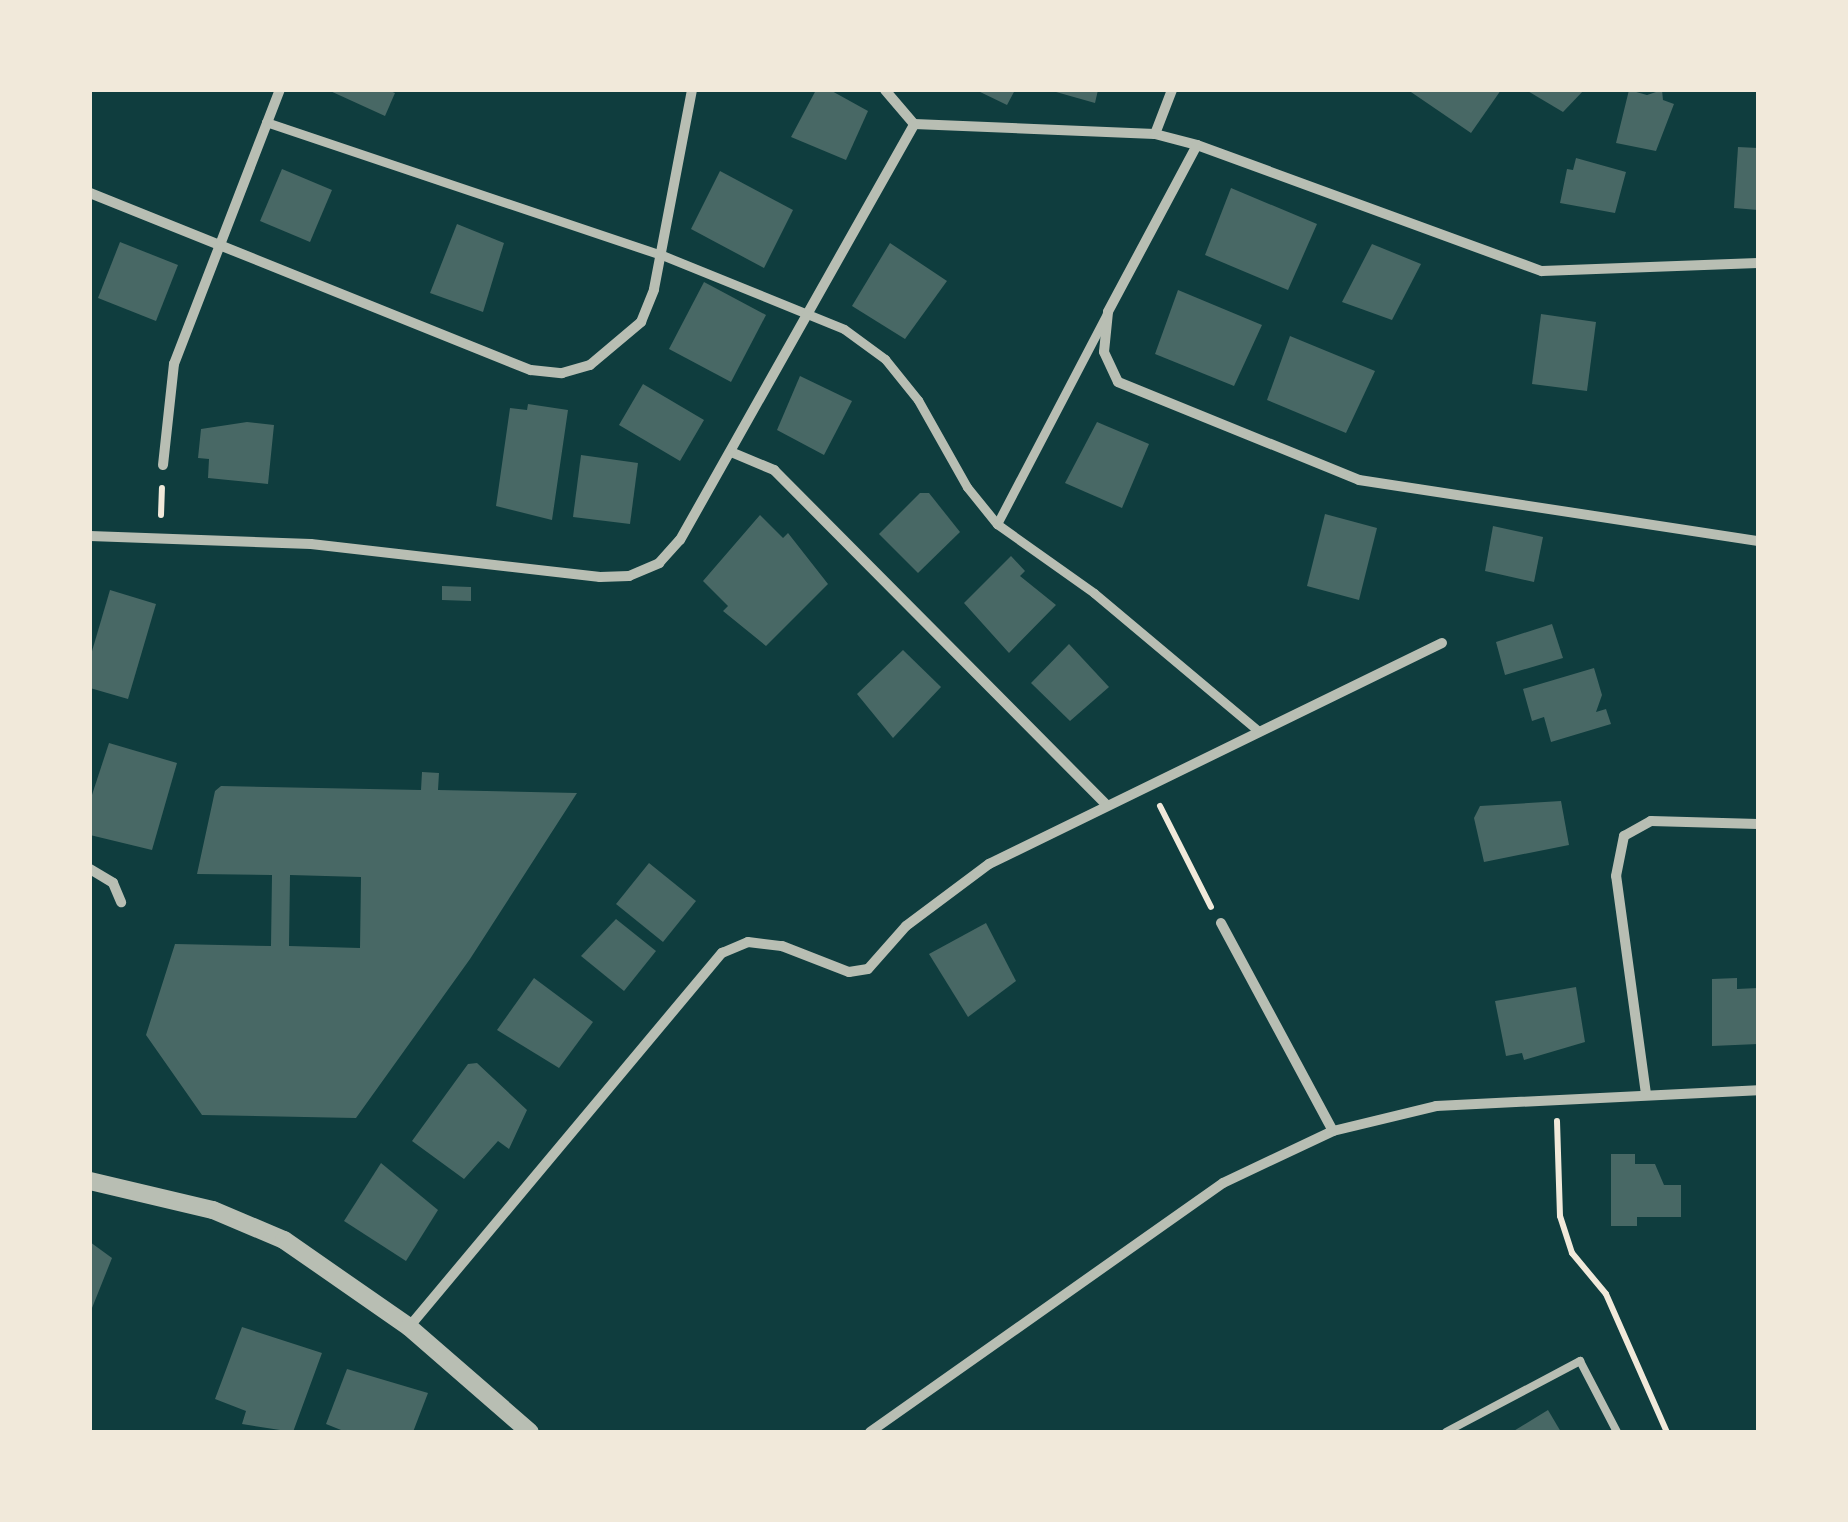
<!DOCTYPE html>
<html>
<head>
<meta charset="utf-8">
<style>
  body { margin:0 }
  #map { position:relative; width:1848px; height:1522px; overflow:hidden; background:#0f3d3e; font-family:"Fira Sans Condensed",sans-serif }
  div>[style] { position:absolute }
  .building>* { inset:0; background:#486865 }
  .path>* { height:6px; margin:-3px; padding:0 3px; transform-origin:3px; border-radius:3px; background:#f1e9da }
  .service>* { height:8px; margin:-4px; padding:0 4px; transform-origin:4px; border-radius:4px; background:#b8beb3 }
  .pedestrian>* { height:9px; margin:-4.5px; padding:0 4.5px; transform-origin:4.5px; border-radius:4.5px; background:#b8beb3 }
  .minor>* { height:10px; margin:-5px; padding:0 5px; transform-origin:5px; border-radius:5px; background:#b8beb3 }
  .tertiary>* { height:18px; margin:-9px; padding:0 9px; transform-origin:9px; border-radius:9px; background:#b8beb3 }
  span { translate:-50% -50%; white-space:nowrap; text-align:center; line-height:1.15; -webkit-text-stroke:9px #f1e9da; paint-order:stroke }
  .frame { position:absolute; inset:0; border:92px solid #f1e9da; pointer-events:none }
</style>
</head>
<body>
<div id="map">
  <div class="building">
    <div style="clip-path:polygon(328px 90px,388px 90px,395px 93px,385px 116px)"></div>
    <div style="clip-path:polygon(816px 90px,830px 90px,868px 111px,846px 160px,791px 137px)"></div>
    <div style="clip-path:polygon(976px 90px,1015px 90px,1007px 105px)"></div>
    <div style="clip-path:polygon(1049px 90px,1098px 90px,1095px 103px)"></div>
    <div style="clip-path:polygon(1408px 90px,1501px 90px,1471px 133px)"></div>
    <div style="clip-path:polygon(1526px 90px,1584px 90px,1563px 112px)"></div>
    <div style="clip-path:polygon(1629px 90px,1647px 95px,1662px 90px,1663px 100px,1674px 104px,1656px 151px,1616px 143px)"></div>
    <div style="clip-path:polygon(1738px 147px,1758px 148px,1758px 210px,1734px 208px)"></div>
    <div style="clip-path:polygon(1576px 158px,1626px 172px,1615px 213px,1560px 203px,1567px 169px,1573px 170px)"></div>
    <div style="clip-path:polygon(282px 169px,332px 190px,310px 242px,260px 221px)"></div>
    <div style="clip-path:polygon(720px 171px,793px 210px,764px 268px,691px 229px)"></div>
    <div style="clip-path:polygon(1231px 188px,1317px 224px,1288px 290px,1205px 255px)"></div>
    <div style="clip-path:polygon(457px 224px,504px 243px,483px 312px,430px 293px)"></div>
    <div style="clip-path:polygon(120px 242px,178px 265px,156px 321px,98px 298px)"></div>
    <div style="clip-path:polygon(890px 243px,947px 281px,905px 339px,852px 306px)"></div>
    <div style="clip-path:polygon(1372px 244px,1421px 264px,1392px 320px,1342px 302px)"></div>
    <div style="clip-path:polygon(704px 282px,766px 315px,731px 382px,669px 349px)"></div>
    <div style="clip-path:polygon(1178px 290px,1262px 325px,1234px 386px,1155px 354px)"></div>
    <div style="clip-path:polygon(1541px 314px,1596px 322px,1587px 391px,1532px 384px)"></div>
    <div style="clip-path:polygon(1290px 336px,1375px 371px,1346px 433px,1267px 400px)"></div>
    <div style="clip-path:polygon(800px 376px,852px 401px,824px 455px,777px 430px)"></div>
    <div style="clip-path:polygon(643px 384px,704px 420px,680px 461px,619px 425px)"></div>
    <div style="clip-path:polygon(528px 404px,568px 410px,552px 520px,496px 506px,510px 408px,527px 410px)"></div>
    <div style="clip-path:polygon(247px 422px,274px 425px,268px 484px,208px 478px,209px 459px,198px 458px,201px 429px)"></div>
    <div style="clip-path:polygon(1097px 422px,1149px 444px,1122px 508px,1065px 483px)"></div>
    <div style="clip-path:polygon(581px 455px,638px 463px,630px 524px,573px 517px)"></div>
    <div style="clip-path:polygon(920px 493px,929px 493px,960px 532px,918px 573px,879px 534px)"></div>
    <div style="clip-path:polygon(1325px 514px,1377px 528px,1359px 600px,1307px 586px)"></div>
    <div style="clip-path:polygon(760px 515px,783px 538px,788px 533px,828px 584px,766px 646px,723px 611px,728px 606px,703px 581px)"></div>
    <div style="clip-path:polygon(1493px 526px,1543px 537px,1534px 582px,1485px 571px)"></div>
    <div style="clip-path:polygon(1011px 556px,1025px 571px,1020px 576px,1056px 605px,1009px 653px,964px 603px)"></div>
    <div style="clip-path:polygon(442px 586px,471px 587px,471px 601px,442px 600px)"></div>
    <div style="clip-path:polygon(110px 590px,156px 604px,128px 699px,90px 688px,90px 658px)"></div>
    <div style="clip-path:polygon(1552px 624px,1563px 658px,1505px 675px,1496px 642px)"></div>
    <div style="clip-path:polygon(1069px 644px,1109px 687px,1070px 721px,1031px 683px)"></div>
    <div style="clip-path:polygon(903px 650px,941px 687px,893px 738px,857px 694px)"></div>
    <div style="clip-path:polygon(1594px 668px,1602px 695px,1596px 712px,1606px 709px,1611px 724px,1551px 742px,1544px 717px,1532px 721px,1523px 689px)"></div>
    <div style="clip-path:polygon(109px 743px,177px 763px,152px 850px,90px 835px,90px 801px)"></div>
    <div style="clip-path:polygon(evenodd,422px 772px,439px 773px,438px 790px,577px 793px,470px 959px,356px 1118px,202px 1115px,146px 1035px,175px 944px,271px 946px,272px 875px,197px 874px,215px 791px,221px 786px,421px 790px,422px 772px,290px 875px,361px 877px,360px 948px,289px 946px,290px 875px)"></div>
    <div style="clip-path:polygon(1561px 801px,1569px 845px,1484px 862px,1474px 818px,1480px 806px)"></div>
    <div style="clip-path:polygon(649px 863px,696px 901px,663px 942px,616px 904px)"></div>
    <div style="clip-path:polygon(616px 919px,656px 951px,624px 991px,581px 956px)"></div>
    <div style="clip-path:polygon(986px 923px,1016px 981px,968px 1017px,929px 954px)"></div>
    <div style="clip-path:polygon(534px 978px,593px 1022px,559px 1068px,497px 1030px)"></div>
    <div style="clip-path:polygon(1737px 978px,1737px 989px,1758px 988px,1758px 1044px,1712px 1046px,1712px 979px)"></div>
    <div style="clip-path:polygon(1576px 987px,1585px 1042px,1524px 1060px,1522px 1053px,1506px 1056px,1495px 1001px)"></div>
    <div style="clip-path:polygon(477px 1063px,527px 1110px,509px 1149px,498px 1141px,464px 1179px,412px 1141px,468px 1064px)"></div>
    <div style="clip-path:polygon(1611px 1154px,1635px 1154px,1635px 1164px,1655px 1164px,1664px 1185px,1681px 1185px,1681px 1217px,1637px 1217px,1637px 1226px,1611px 1226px)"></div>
    <div style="clip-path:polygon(381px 1163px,438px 1210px,406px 1261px,344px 1221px)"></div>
    <div style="clip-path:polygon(90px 1242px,112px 1258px,90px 1313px)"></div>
    <div style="clip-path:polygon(242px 1327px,322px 1353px,293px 1432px,242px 1424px,246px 1411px,215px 1399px)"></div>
    <div style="clip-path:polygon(347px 1369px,428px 1393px,413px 1432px,346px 1432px,326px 1424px)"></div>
    <div style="clip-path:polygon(1548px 1410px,1561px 1432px,1512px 1432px)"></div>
  </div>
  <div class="path">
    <div style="left:161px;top:515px;width:27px;rotate:-88deg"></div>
    <div style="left:1160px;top:806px;width:113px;rotate:63.2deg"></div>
    <div style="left:1557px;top:1121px;width:95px;rotate:88.2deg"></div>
    <div style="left:1560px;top:1216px;width:39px;rotate:72deg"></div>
    <div style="left:1572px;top:1253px;width:53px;rotate:50.3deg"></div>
    <div style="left:1606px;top:1294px;width:151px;rotate:66.2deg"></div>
  </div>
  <div class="service">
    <div style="left:1446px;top:1432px;width:152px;rotate:-27.9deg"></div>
    <div style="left:1580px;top:1361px;width:80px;rotate:62.5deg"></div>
  </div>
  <div class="pedestrian">
    <div style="left:266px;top:122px;width:418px;rotate:18.6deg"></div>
    <div style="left:662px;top:255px;width:196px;rotate:22.1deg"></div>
    <div style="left:844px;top:329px;width:51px;rotate:36.2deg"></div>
    <div style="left:885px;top:359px;width:53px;rotate:51.2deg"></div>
    <div style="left:918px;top:400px;width:100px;rotate:60.6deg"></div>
    <div style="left:967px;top:487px;width:48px;rotate:51deg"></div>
    <div style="left:997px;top:524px;width:119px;rotate:35.4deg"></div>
    <div style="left:1094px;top:593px;width:212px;rotate:40deg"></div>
    <div style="left:997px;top:524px;width:237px;rotate:-62.4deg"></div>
  </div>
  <div class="minor">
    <div style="left:885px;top:90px;width:45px;rotate:49.5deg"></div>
    <div style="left:914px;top:124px;width:241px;rotate:2.4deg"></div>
    <div style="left:1155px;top:134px;width:43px;rotate:14.7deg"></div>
    <div style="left:1197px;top:145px;width:367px;rotate:20.1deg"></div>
    <div style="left:1542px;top:271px;width:216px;rotate:-2.1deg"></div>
    <div style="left:1155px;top:134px;width:47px;rotate:-68.9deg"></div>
    <div style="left:1197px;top:145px;width:189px;rotate:118.1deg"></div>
    <div style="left:1108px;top:312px;width:40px;rotate:95.7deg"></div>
    <div style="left:1104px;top:352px;width:33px;rotate:65deg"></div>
    <div style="left:1118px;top:382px;width:260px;rotate:22.1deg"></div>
    <div style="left:1359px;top:480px;width:404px;rotate:8.7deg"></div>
    <div style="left:90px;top:193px;width:475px;rotate:21.9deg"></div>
    <div style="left:531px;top:370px;width:31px;rotate:6deg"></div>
    <div style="left:562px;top:373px;width:29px;rotate:-16deg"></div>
    <div style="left:590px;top:365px;width:67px;rotate:-40.1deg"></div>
    <div style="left:641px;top:322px;width:35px;rotate:-68deg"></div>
    <div style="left:654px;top:289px;width:203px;rotate:-79.2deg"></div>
    <div style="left:731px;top:452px;width:47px;rotate:22.7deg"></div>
    <div style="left:774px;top:470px;width:471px;rotate:45.2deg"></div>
    <div style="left:163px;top:465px;width:102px;rotate:-83.8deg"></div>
    <div style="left:174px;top:364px;width:294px;rotate:-68.9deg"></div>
    <div style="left:90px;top:536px;width:221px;rotate:2.1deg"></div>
    <div style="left:311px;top:544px;width:291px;rotate:6.5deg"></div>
    <div style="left:600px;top:577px;width:29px;rotate:-2deg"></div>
    <div style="left:629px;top:576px;width:33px;rotate:-23deg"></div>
    <div style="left:659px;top:563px;width:31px;rotate:-48deg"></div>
    <div style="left:680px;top:540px;width:477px;rotate:-60.6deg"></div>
    <div style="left:90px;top:869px;width:27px;rotate:31deg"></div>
    <div style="left:113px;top:883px;width:21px;rotate:67deg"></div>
    <div style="left:1221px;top:923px;width:236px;rotate:61.7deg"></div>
    <div style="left:1646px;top:1094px;width:220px;rotate:-97.8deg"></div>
    <div style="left:1616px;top:876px;width:41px;rotate:-78.7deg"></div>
    <div style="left:1624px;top:836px;width:31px;rotate:-29deg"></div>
    <div style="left:1651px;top:821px;width:107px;rotate:1.6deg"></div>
    <div style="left:409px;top:1327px;width:488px;rotate:-50.1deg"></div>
    <div style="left:722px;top:953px;width:28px;rotate:-23deg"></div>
    <div style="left:748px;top:942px;width:34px;rotate:7deg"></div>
    <div style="left:782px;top:946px;width:72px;rotate:21.2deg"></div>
    <div style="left:849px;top:972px;width:19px;rotate:-9deg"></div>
    <div style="left:868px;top:969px;width:57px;rotate:-48.5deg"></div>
    <div style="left:906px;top:926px;width:104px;rotate:-36.8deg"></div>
    <div style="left:989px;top:864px;width:504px;rotate:-26.01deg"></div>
    <div style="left:870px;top:1432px;width:432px;rotate:-35.2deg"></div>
    <div style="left:1223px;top:1183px;width:122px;rotate:-25.3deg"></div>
    <div style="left:1333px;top:1131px;width:106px;rotate:-13.6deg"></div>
    <div style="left:1436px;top:1106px;width:322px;rotate:-2.8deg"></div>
  </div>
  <div class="tertiary">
    <div style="left:90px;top:1181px;width:126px;rotate:13.3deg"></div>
    <div style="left:213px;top:1210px;width:77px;rotate:22.9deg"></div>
    <div style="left:284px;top:1240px;width:152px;rotate:34.8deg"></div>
    <div style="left:409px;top:1327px;width:160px;rotate:41deg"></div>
  </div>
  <div class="frame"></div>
</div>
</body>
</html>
